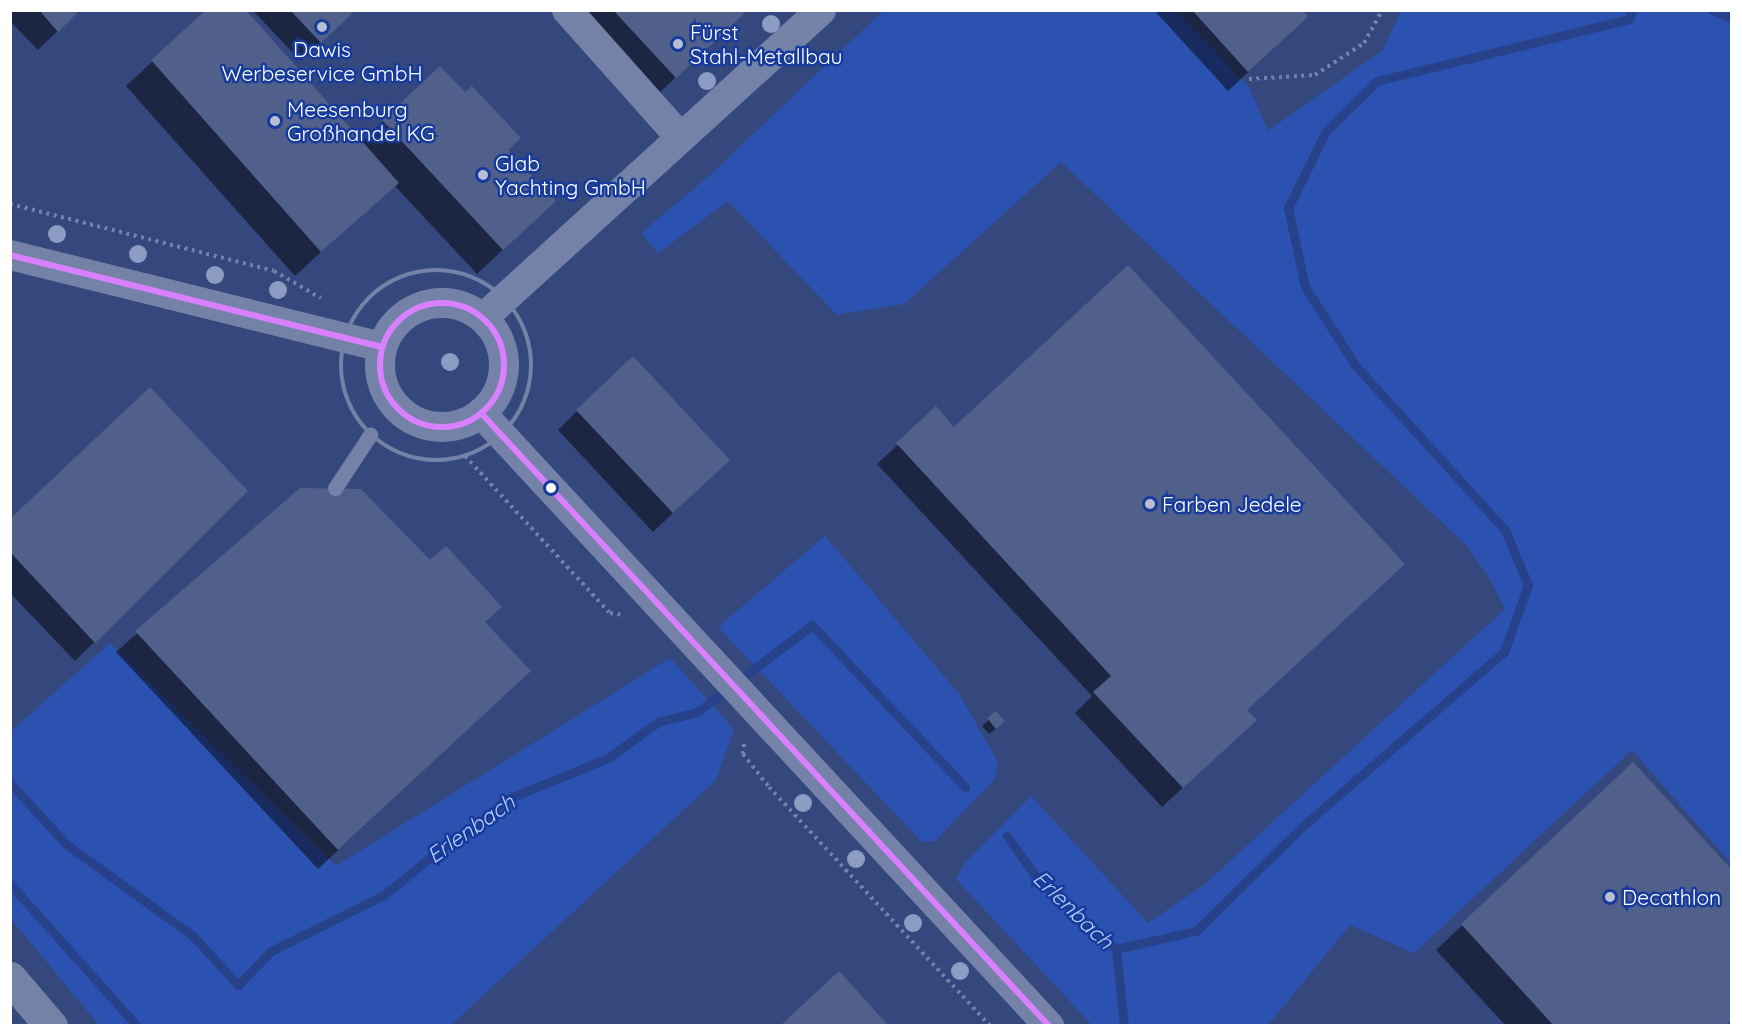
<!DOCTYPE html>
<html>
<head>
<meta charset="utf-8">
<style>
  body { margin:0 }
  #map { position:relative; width:1742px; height:1036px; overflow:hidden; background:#35487d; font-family:Quicksand,sans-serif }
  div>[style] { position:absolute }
  .green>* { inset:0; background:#2b52b1 }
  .shadow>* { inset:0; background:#0007 }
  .stream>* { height:9px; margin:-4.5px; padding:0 4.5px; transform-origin:4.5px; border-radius:4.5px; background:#27428a }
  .building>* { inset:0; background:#50608a }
  .path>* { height:4px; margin-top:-2px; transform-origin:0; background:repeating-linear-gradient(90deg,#7582a8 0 3px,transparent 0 7.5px) }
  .path>.ring { margin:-2px; padding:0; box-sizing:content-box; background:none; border:4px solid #7582a8; border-radius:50% }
  .lane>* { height:15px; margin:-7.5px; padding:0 7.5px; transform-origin:7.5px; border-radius:7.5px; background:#7582a8 }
  .street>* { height:30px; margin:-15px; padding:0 15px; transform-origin:15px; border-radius:15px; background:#7582a8 }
  .street>.ring { margin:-15px; padding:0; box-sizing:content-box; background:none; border:30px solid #7582a8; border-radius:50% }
  .highway>* { height:33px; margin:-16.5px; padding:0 16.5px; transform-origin:16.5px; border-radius:16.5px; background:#7482a6 }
  .bus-1>* { height:6px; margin:-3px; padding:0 3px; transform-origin:3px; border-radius:3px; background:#d880ff }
  .bus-1>.ring { margin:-3px; padding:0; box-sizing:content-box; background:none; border:6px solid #d880ff; border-radius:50% }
  .trees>* { width:18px; height:18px; margin:-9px; border-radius:50%; background:#8c9cc3 }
  .dots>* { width:16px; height:16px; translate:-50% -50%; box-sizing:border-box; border:3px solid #163b9c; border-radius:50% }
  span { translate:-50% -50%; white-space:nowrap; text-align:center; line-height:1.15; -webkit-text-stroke:5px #163b9c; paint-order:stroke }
  .poi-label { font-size:21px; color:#fff }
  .left { translate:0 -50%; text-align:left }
  .water-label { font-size:22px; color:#b9ccf9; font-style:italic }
  .frame { position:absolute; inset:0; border:12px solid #fff; pointer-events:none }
</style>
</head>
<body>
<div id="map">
  <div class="green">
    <div style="clip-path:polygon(1726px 11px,1732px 13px,1731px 863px,1632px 750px,1414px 953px,1350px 925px,1268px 1025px,1092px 1025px,956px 879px,964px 864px,1031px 796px,1148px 923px,1204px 885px,1505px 609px,1488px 576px,1465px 544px,1061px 162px,904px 304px,837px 315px,728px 201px,658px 253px,641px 233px,709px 176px,883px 11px,1176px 11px,1249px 87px,1268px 131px,1383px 50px,1401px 11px)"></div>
    <div style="clip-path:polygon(825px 536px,959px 694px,998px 762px,994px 780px,935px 841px,922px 842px,718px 627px)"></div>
    <div style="clip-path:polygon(110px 643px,336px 866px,670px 658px,734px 729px,716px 780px,451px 1025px,99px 1025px,11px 919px,10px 732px)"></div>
  </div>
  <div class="shadow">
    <div style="clip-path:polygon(10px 10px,79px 10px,38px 50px,10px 21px)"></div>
    <div style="clip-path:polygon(208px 10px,361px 143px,383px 121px,507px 150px,528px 226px,477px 274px,394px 185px,295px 276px,126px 86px)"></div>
    <div style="clip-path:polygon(252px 10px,355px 10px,301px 61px)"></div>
    <div style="clip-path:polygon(565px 10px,746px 10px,650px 102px)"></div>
    <div style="clip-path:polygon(1154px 10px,1301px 10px,1287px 36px,1228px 91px)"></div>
    <div style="clip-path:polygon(936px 409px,1246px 711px,1235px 739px,1162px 807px,1075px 713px,1092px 696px,877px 464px)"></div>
    <div style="clip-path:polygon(577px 411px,709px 479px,653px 532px,558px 430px)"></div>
    <div style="clip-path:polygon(301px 489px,484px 623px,509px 691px,318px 869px,116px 652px)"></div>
    <div style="clip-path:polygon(246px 491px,75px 661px,10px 593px,10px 521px)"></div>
    <div style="clip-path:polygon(996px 713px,997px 728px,989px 734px,982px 726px)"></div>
    <div style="clip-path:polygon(1633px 764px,1724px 1026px,1506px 1026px,1436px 950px)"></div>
  </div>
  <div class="stream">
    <div style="left:1712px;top:10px;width:22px;rotate:22deg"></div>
    <div style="left:10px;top:783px;width:83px;rotate:47.4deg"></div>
    <div style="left:66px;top:844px;width:157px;rotate:35.9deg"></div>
    <div style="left:193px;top:936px;width:67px;rotate:47.4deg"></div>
    <div style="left:238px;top:985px;width:47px;rotate:-45.9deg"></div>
    <div style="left:271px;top:951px;width:126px;rotate:-26.4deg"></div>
    <div style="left:384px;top:895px;width:84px;rotate:-39.2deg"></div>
    <div style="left:449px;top:842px;width:40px;rotate:-29.7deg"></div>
    <div style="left:484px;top:822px;width:28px;rotate:-48deg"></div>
    <div style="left:503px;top:801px;width:113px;rotate:-22.3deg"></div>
    <div style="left:608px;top:758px;width:62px;rotate:-35.8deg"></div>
    <div style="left:658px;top:722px;width:40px;rotate:-14.4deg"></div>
    <div style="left:697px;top:712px;width:144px;rotate:-37.1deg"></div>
    <div style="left:812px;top:625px;width:223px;rotate:46.6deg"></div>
    <div style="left:1007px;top:836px;width:52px;rotate:54.5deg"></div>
    <div style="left:1037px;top:878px;width:106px;rotate:41.9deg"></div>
    <div style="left:1116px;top:949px;width:77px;rotate:84.1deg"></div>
    <div style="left:10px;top:884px;width:191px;rotate:48.2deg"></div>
    <div style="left:1116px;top:949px;width:82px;rotate:-12.7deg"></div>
    <div style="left:1196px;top:931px;width:151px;rotate:-44.5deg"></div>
    <div style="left:1304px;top:825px;width:264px;rotate:-40.9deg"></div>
    <div style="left:1504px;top:652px;width:71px;rotate:-70.3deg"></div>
    <div style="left:1528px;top:585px;width:60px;rotate:-112.7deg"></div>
    <div style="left:1505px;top:530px;width:222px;rotate:-132.3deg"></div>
    <div style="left:1356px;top:366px;width:94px;rotate:-122.8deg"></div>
    <div style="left:1305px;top:287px;width:81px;rotate:-102.1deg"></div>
    <div style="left:1288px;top:208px;width:86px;rotate:-63.7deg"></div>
    <div style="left:1326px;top:131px;width:71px;rotate:-44.4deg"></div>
    <div style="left:1377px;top:81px;width:260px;rotate:-13.8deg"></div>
    <div style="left:1629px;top:19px;width:9px;rotate:-72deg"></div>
  </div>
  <div class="building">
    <div style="clip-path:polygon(39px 10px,80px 10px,58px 32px)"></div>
    <div style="clip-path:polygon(206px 10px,246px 10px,399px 183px,321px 252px,151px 60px)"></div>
    <div style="clip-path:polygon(290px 10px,356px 10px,321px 43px)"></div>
    <div style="clip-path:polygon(613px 10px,748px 10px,676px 78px)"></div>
    <div style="clip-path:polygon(1192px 10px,1303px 10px,1308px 17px,1248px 72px)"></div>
    <div style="clip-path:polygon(440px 66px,465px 92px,472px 86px,521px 138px,508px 150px,556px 201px,503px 250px,382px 120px)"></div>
    <div style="clip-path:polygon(1128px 265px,1405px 564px,1247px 710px,1257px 720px,1183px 788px,1093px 692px,1111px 676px,896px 443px,936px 406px,954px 427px)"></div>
    <div style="clip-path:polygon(633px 356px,730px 460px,673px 513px,576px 410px)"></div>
    <div style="clip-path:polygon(150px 387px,248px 491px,95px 643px,10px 552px,10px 519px)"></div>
    <div style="clip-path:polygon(300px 488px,361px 489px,430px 560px,446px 546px,502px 607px,485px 622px,531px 671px,338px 850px,135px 631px)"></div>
    <div style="clip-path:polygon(996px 711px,1005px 721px,996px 729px,987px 718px)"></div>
    <div style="clip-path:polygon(1633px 762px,1732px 870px,1732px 1019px,1724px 1026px,1554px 1026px,1461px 924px)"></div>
    <div style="clip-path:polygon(839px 971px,889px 1026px,780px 1026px)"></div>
  </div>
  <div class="path">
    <div style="left:1249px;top:79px;width:66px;rotate:-3.5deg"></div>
    <div style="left:1315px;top:75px;width:59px;rotate:-33.1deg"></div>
    <div style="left:1364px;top:43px;width:38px;rotate:-61deg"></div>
    <div style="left:10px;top:204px;width:272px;rotate:14.2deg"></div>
    <div style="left:274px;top:271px;width:54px;rotate:29.9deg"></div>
    <div class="ring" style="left:341px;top:270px;width:186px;height:186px"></div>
    <div style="left:465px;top:456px;width:214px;rotate:47.3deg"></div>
    <div style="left:610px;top:613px;width:14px;rotate:8deg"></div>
    <div style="left:744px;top:744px;width:10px;rotate:96deg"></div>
    <div style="left:743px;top:754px;width:42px;rotate:51.8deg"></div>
    <div style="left:769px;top:787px;width:326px;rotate:47.2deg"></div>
  </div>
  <div class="lane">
    <div style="left:335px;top:488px;width:64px;rotate:-56.6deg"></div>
  </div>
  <div class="street">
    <div style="left:567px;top:10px;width:171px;rotate:48.3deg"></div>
    <div style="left:10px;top:255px;width:383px;rotate:13.9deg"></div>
    <div class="ring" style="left:380px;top:303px;width:94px;height:94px"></div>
    <div style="left:483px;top:318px;width:457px;rotate:-42.3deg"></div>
    <div style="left:481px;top:413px;width:836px;rotate:47.18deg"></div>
  </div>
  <div class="highway">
    <div style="left:10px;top:978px;width:63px;rotate:49.5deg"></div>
  </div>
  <div class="bus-1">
    <div style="left:10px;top:255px;width:383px;rotate:13.9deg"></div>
    <div class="ring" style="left:380px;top:303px;width:118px;height:118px"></div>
    <div style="left:481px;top:413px;width:836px;rotate:47.18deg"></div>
  </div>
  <div class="trees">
    <div style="left:771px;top:24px"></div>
    <div style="left:707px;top:81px"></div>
    <div style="left:57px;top:234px"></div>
    <div style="left:138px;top:254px"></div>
    <div style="left:215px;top:275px"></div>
    <div style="left:278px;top:290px"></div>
    <div style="left:450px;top:362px"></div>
    <div style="left:803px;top:803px"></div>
    <div style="left:856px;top:859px"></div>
    <div style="left:913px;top:923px"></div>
    <div style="left:960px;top:971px"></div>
  </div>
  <div class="dots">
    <div style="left:322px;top:27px;background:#b8bfd2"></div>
    <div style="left:678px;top:44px;background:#b8bfd2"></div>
    <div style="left:275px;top:121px;background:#b8bfd2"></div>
    <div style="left:483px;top:175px;background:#b8bfd2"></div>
    <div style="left:551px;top:488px;background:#fff"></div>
    <div style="left:1150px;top:504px;background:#b8bfd2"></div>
    <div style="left:1610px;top:897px;background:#b8bfd2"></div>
  </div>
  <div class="poi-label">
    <span class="left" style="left:690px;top:44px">Fürst<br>Stahl-Metallbau</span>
    <span style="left:322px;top:61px">Dawis<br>Werbeservice GmbH</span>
    <span class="left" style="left:287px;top:121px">Meesenburg<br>Großhandel KG</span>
    <span class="left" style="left:495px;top:175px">Glab<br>Yachting GmbH</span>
    <span class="left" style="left:1162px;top:504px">Farben Jedele</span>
    <span class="left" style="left:1622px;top:897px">Decathlon</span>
  </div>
  <div class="water-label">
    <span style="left:471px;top:829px;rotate:-35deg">Erlenbach</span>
    <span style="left:1073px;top:910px;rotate:44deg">Erlenbach</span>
  </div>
  <div class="frame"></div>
</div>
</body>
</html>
